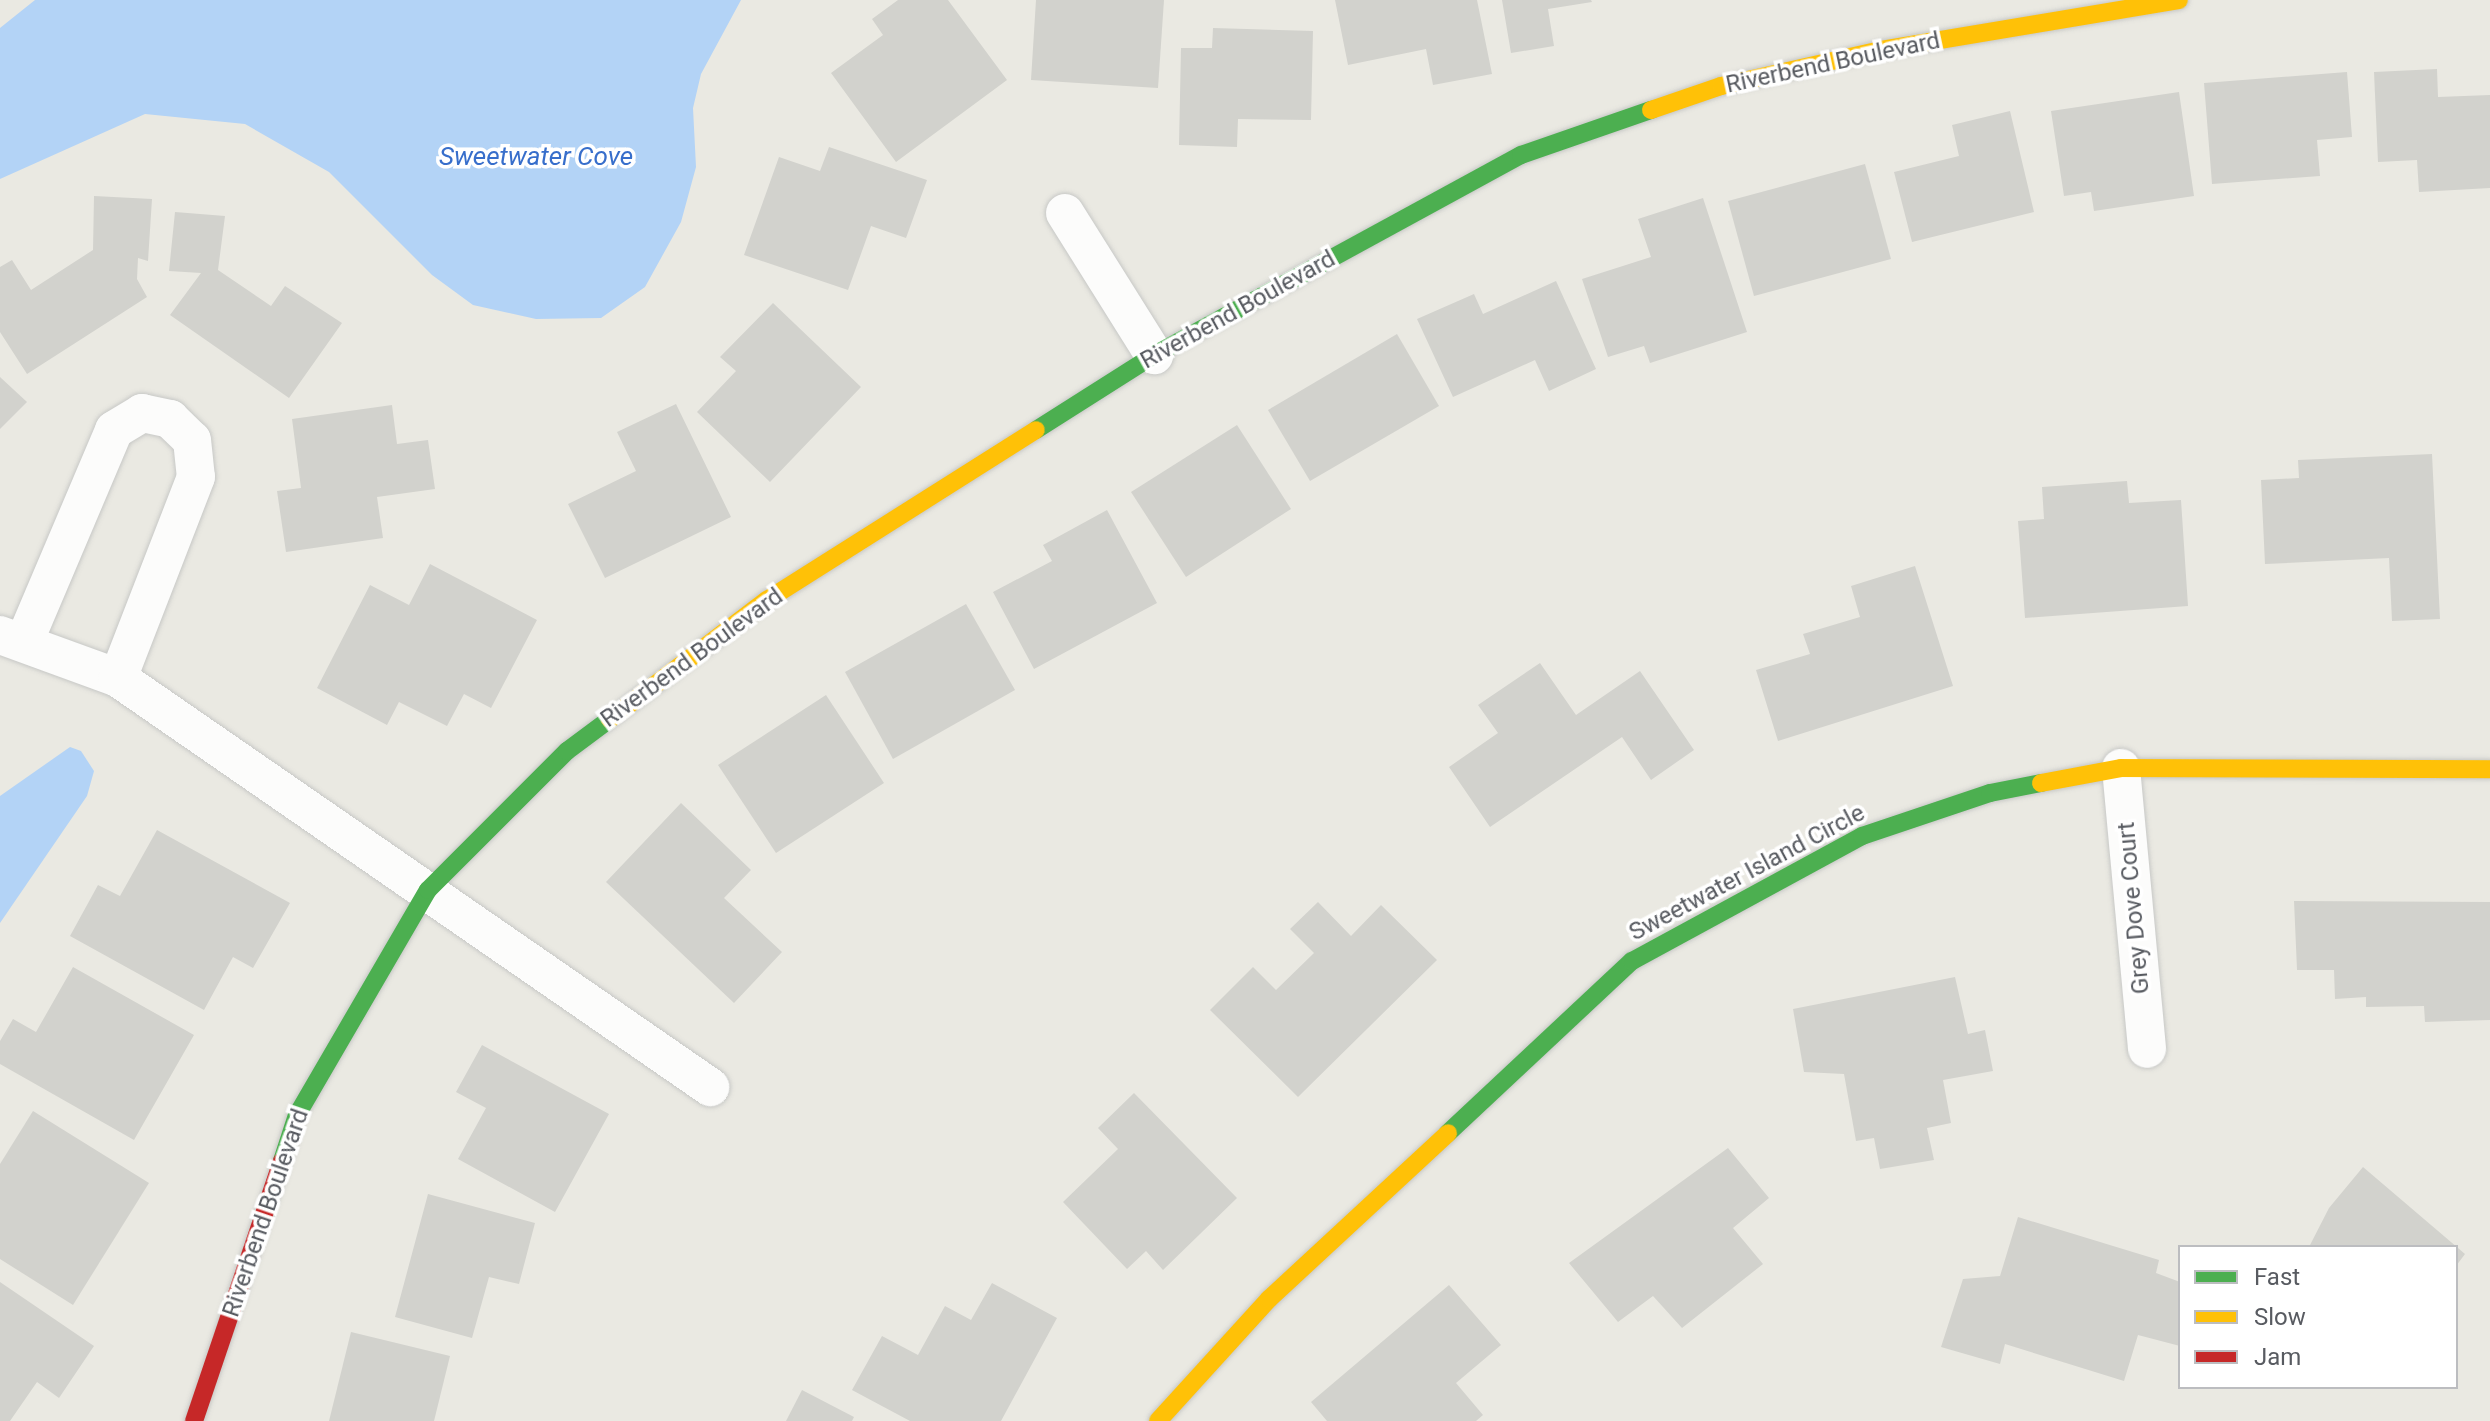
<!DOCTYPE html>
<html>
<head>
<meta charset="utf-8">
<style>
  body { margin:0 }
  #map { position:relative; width:2490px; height:1421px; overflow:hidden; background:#eae9e2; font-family:Roboto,sans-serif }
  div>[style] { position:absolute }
  .water>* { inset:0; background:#b3d3f6 }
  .building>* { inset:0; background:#d2d2cd }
  .roads { filter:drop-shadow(0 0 2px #c7c8c6) drop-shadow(0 0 2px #c7c8c6) }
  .street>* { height:38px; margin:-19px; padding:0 19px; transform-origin:19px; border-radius:19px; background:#fcfcfb }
  .fast>* { height:18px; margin:-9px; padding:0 9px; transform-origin:9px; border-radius:9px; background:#4caf50 }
  .slow>* { height:18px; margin:-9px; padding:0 9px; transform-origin:9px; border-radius:9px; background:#ffc107 }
  .jam>* { height:18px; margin:-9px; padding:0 9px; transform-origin:9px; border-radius:9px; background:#c62828 }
  span { translate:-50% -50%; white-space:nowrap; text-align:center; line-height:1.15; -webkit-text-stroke:7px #fff; paint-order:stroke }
  .street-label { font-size:24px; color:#585b61 }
  .water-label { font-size:26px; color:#376ecb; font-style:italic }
  .legend { position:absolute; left:2178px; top:1245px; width:280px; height:144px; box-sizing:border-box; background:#fff; border:2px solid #bcbdc0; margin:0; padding:10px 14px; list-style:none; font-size:24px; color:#585b61 }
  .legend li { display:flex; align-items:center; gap:16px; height:40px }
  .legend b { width:40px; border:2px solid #bcbdc0 }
</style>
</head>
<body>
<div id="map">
  <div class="water">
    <div style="clip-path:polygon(35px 0,741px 0,701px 74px,693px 108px,696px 167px,681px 222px,645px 287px,601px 318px,536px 319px,473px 305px,432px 275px,329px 172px,245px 124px,145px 114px,0 179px,0 28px)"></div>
    <div style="clip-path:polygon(70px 747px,81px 751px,94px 771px,87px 796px,0 923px,0 796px)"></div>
  </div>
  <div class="building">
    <div style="clip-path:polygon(898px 0,948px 0,1007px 80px,896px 162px,831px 73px,883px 35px,872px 19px)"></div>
    <div style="clip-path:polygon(1036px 0,1164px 0,1158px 88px,1031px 80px)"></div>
    <div style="clip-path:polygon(1335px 0,1477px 0,1492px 74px,1433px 85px,1426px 49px,1348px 65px)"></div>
    <div style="clip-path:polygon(1502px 0,1591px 0,1592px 2px,1548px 9px,1554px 46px,1511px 53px)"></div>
    <div style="clip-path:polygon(1213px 28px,1313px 31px,1311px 120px,1238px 119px,1237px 147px,1179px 145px,1181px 48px,1212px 48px)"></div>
    <div style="clip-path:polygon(2437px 69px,2438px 97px,2490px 95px,2490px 188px,2419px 192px,2417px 160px,2378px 162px,2374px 72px)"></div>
    <div style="clip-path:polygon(2347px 72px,2352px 137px,2317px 140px,2320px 176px,2212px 184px,2204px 83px)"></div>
    <div style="clip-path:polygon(2179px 92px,2194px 196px,2094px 211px,2091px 192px,2064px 196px,2051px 111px)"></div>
    <div style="clip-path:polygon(2010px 111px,2034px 212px,1912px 242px,1894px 172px,1959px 156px,1952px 125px)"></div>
    <div style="clip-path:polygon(829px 147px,927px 180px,906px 238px,871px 226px,848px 290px,744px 255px,779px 157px,820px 171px)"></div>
    <div style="clip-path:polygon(1865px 164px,1891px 259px,1754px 296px,1728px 201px)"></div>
    <div style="clip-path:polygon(94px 196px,152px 199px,148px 261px,138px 258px,137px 279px,147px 297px,27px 374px,0 332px,0 267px,12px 260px,31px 290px,93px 250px)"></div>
    <div style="clip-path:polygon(1703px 198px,1747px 332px,1650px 363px,1644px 346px,1608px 357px,1582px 279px,1651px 257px,1638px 219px)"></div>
    <div style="clip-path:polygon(175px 212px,225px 216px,218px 270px,271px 306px,285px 286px,342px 323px,289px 398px,170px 315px,201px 273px,169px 271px)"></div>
    <div style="clip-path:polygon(1556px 281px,1596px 369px,1549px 391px,1535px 360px,1453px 397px,1417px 319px,1474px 294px,1483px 314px)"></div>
    <div style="clip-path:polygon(773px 303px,861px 387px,770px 482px,697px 412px,736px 371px,720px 357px)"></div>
    <div style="clip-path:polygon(1397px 334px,1439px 406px,1310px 481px,1268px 410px)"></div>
    <div style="clip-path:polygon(0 377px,27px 402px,0 429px)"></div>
    <div style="clip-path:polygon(676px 404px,731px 517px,605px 578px,568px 504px,636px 471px,617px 432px)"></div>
    <div style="clip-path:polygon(392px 405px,397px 444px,428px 440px,435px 489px,377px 497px,383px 538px,286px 552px,277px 491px,301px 488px,292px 419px)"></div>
    <div style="clip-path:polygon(1237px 425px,1291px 509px,1186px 577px,1131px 492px)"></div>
    <div style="clip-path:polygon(2432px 454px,2440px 619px,2392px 621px,2389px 558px,2265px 564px,2261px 480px,2299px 478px,2298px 460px)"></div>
    <div style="clip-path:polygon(2127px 481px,2129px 503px,2181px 500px,2188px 606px,2025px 618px,2018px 521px,2044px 519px,2042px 487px)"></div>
    <div style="clip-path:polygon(1107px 510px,1157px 603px,1034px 669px,993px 592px,1052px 561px,1043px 545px)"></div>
    <div style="clip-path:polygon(430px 564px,537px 620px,491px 708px,464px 694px,447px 726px,399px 702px,387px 725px,317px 688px,370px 585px,409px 605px)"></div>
    <div style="clip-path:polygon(1915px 566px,1953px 686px,1778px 741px,1756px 670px,1810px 654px,1803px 634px,1860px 617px,1851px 586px)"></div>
    <div style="clip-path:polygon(966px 604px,1015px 690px,893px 759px,845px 672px)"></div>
    <div style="clip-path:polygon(1540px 663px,1576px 715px,1640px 671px,1694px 750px,1651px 780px,1622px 737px,1490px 827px,1449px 767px,1498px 733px,1478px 705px)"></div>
    <div style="clip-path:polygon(826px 695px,884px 783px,776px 853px,718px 765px)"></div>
    <div style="clip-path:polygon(681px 803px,751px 870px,724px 898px,782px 952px,734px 1003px,606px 882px)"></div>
    <div style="clip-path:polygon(157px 830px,290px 903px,253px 968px,233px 957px,204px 1010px,70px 936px,98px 885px,120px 896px)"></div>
    <div style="clip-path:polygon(2294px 901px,2490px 902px,2490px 1020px,2425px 1022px,2424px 1006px,2366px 1007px,2366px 997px,2335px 999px,2334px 970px,2297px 970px)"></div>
    <div style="clip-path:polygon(1318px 902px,1351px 936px,1381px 905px,1437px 960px,1298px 1097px,1210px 1010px,1253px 967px,1276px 990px,1314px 953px,1290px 929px)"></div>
    <div style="clip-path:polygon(73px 967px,194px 1035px,134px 1140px,0 1064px,0 1041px,13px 1019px,36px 1032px)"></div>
    <div style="clip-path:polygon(1955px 977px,1968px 1034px,1985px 1030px,1993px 1071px,1943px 1080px,1951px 1123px,1927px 1128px,1934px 1160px,1880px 1169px,1874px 1138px,1856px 1141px,1844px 1074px,1804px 1072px,1793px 1009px)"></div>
    <div style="clip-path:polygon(482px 1045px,609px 1114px,555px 1212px,458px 1159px,486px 1108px,456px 1092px)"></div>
    <div style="clip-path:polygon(1134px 1093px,1237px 1198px,1163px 1270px,1146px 1251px,1127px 1269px,1063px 1202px,1118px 1149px,1098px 1128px)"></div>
    <div style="clip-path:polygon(33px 1111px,149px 1183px,73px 1305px,0 1259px,0 1164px)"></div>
    <div style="clip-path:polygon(1728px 1148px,1769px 1198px,1733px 1228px,1763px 1264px,1682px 1328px,1653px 1296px,1618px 1322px,1569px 1263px)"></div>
    <div style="clip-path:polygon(2363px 1167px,2465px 1254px,2456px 1266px,2456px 1247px,2309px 1247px,2329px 1208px)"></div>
    <div style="clip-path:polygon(428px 1194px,535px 1223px,519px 1284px,489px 1277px,472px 1338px,395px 1317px)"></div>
    <div style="clip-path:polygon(2018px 1217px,2159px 1260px,2156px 1273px,2180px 1282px,2180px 1346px,2138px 1335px,2124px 1381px,2005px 1344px,2000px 1364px,1941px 1347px,1963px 1279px,2000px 1276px)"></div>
    <div style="clip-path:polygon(0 1282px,94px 1346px,59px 1398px,37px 1382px,10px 1421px,0 1421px)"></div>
    <div style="clip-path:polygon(992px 1283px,1057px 1318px,1001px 1421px,910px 1421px,852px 1390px,882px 1336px,918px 1355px,945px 1306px,971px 1320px)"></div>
    <div style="clip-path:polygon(1449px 1285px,1501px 1345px,1456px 1383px,1483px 1415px,1476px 1421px,1327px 1421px,1311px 1402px)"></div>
    <div style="clip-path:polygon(351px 1332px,450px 1356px,434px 1421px,329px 1421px)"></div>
    <div style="clip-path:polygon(802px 1390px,854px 1417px,852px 1421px,786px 1421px)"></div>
  </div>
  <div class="roads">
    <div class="street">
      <div style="left:1065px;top:213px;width:168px;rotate:57.9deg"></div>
      <div style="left:0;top:635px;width:126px;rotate:20deg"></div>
      <div style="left:118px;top:678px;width:720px;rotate:34.64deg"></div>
      <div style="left:25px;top:640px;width:228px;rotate:-67deg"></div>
      <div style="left:114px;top:430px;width:33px;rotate:-31deg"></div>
      <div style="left:142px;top:413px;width:29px;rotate:12deg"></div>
      <div style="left:170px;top:419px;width:30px;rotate:44deg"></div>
      <div style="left:192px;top:440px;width:37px;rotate:84deg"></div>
      <div style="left:196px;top:477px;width:216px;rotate:111.2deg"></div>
      <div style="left:2121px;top:768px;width:282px;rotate:84.7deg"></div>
    </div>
    <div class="fast">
      <div style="left:1036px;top:430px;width:140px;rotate:-32.4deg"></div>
      <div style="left:1154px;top:355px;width:418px;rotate:-28.6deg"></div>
      <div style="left:1521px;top:155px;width:138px;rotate:-19.1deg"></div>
      <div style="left:1448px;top:1133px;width:252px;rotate:-43.1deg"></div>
      <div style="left:1632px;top:961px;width:262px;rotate:-28.5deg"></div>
      <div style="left:1862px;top:836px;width:135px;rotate:-18.6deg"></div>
      <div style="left:1990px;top:793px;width:52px;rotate:-11.1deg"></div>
      <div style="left:282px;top:1161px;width:48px;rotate:-71.9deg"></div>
      <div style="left:297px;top:1115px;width:260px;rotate:-59.8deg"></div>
      <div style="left:428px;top:890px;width:197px;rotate:-45deg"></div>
      <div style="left:567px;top:751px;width:54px;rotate:-36.7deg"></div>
    </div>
    <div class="slow">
      <div style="left:1651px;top:110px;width:74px;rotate:-18.9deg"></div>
      <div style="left:1721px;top:86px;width:164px;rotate:-12.7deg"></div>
      <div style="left:1881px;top:50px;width:302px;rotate:-9.5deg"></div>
      <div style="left:610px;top:719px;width:197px;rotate:-37.2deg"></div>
      <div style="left:767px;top:600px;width:318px;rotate:-32.3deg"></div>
      <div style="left:2041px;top:783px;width:81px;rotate:-10.6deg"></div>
      <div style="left:2121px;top:768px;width:369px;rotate:0.2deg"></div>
      <div style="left:1158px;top:1421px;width:165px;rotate:-47.7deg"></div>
      <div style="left:1269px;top:1299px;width:244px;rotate:-42.8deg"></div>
    </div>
    <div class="jam">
      <div style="left:194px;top:1421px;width:274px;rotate:-71.3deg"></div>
    </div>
  </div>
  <div class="street-label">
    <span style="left:1833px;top:63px;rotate:-12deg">Riverbend Boulevard</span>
    <span style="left:1238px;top:310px;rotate:-29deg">Riverbend Boulevard</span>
    <span style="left:692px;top:658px;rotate:-36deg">Riverbend Boulevard</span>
    <span style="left:1747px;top:873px;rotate:-28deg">Sweetwater Island Circle</span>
    <span style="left:2134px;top:908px;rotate:-95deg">Grey Dove Court</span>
    <span style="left:266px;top:1213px;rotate:-71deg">Riverbend Boulevard</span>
  </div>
  <div class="water-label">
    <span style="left:536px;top:157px">Sweetwater Cove</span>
  </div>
  <ul class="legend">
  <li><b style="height:10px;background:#4caf50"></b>Fast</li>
  <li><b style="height:10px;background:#ffc107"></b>Slow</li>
  <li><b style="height:10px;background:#c62828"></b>Jam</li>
  </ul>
</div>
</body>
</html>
